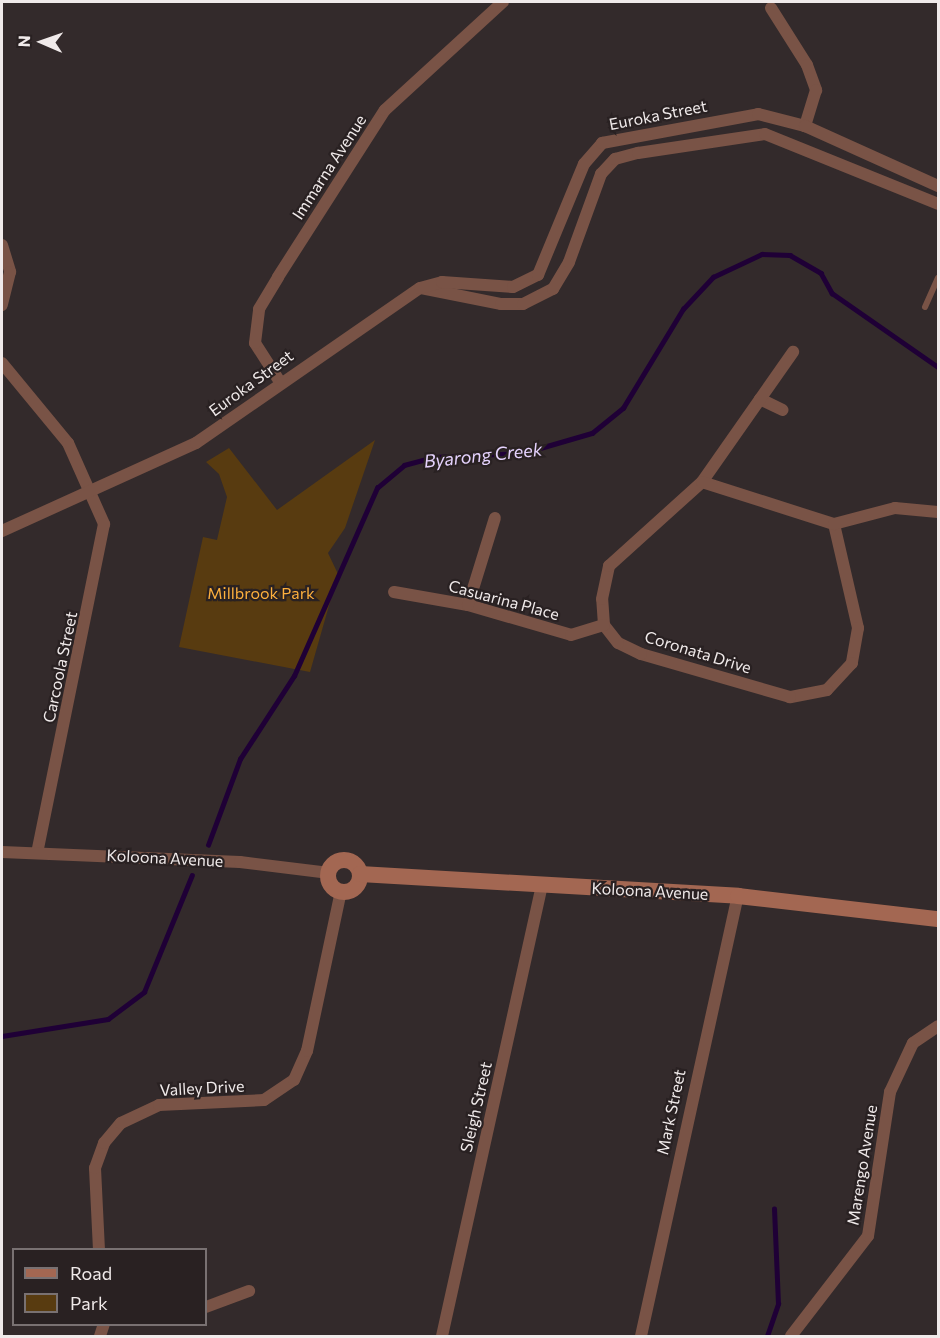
<!DOCTYPE html>
<html>
<head>
<meta charset="utf-8">
<style>
  body { margin:0 }
  #map { position:relative; width:940px; height:1338px; overflow:hidden; background:#332a2b; font-family:Commissioner,sans-serif }
  div>[style] { position:absolute }
  .green>* { inset:0; background:#583b10 }
  .stream>* { height:4.5px; margin:-2.25px; padding:0 2.25px; transform-origin:2.25px; border-radius:2.25px; background:#1f0036 }
  .lane>* { height:6px; margin:-3px; padding:0 3px; transform-origin:3px; border-radius:3px; background:#795346 }
  .street>* { height:12px; margin:-6px; padding:0 6px; transform-origin:6px; border-radius:6px; background:#795346 }
  .secondary>* { height:16px; margin:-8px; padding:0 8px; transform-origin:8px; border-radius:8px; background:#a36752 }
  .secondary>.ring { margin:-8px; padding:0; box-sizing:content-box; background:none; border:16px solid #a36752; border-radius:50% }
  span { translate:-50% -50%; white-space:nowrap; text-align:center; line-height:1.15; -webkit-text-stroke:4.5px #292122; paint-order:stroke }
  .street-label { font-size:16px; color:#f0eaea }
  .park-label { font-size:16px; color:#feb03d }
  .water-label { font-size:18px; color:#e5d2fd; font-style:italic }
  .frame { position:absolute; inset:0; border:3px solid #f0eaea; pointer-events:none }
  .legend { position:absolute; left:12px; top:1248px; width:195px; height:78px; box-sizing:border-box; background:#292122; border:2px solid #797172; margin:0; padding:8px 10px; list-style:none; font-size:18px; color:#f0eaea }
  .legend li { display:flex; align-items:center; gap:12px; height:30px }
  .legend b { width:30px; border:2px solid #797172 }
  .north { position:absolute; left:12px; top:12px; width:60px; height:60px; -webkit-text-stroke:4px #292122; paint-order:stroke; rotate:272deg; font-size:16px; font-weight:700; line-height:24px; text-align:center; color:#f0eaea }
  .north::after { content:''; display:block; margin:auto; width:21px; height:27px; background:#f0eaea; clip-path:polygon(50% 0,100% 100%,50% 72%,0 100%) }
</style>
</head>
<body>
<div id="map">
  <div class="green">
    <div style="clip-path:polygon(375px 440px,345px 528px,328px 553px,338px 574px,310px 672px,179px 647px,203px 537px,217px 540px,227px 497px,219px 474px,206px 462px,229px 448px,277px 510px)"></div>
  </div>
  <div class="stream">
    <div style="left:208px;top:845px;width:92px;rotate:-69.6deg"></div>
    <div style="left:240px;top:759px;width:99px;rotate:-57deg"></div>
    <div style="left:294px;top:676px;width:206px;rotate:-66.2deg"></div>
    <div style="left:377px;top:488px;width:35px;rotate:-40deg"></div>
    <div style="left:404px;top:465px;width:31px;rotate:-15deg"></div>
    <div style="left:434px;top:457px;width:89px;rotate:-2.6deg"></div>
    <div style="left:523px;top:453px;width:72px;rotate:-16.2deg"></div>
    <div style="left:592px;top:433px;width:40px;rotate:-39deg"></div>
    <div style="left:623px;top:408px;width:116px;rotate:-58.8deg"></div>
    <div style="left:683px;top:309px;width:44px;rotate:-46.8deg"></div>
    <div style="left:713px;top:277px;width:54px;rotate:-25.1deg"></div>
    <div style="left:762px;top:254px;width:28px;rotate:2deg"></div>
    <div style="left:790px;top:255px;width:36px;rotate:30deg"></div>
    <div style="left:821px;top:273px;width:23px;rotate:61deg"></div>
    <div style="left:832px;top:293px;width:129px;rotate:34.9deg"></div>
    <div style="left:2px;top:1036px;width:107px;rotate:-9.1deg"></div>
    <div style="left:108px;top:1019px;width:45px;rotate:-36.9deg"></div>
    <div style="left:144px;top:992px;width:126px;rotate:-67.7deg"></div>
    <div style="left:767px;top:1336px;width:34px;rotate:-71deg"></div>
    <div style="left:778px;top:1304px;width:95px;rotate:-92.4deg"></div>
  </div>
  <div class="lane">
    <div style="left:925px;top:307px;width:32px;rotate:-66deg"></div>
  </div>
  <div class="street">
    <div style="left:771px;top:8px;width:67px;rotate:57.7deg"></div>
    <div style="left:807px;top:65px;width:27px;rotate:70deg"></div>
    <div style="left:816px;top:90px;width:38px;rotate:107deg"></div>
    <div style="left:2px;top:245px;width:28px;rotate:73deg"></div>
    <div style="left:10px;top:272px;width:34px;rotate:104deg"></div>
    <div style="left:421px;top:288px;width:82px;rotate:11.3deg"></div>
    <div style="left:501px;top:304px;width:22px"></div>
    <div style="left:523px;top:304px;width:34px;rotate:-27deg"></div>
    <div style="left:553px;top:289px;width:31px;rotate:-59deg"></div>
    <div style="left:569px;top:262px;width:94px;rotate:-70deg"></div>
    <div style="left:601px;top:174px;width:21px;rotate:-47deg"></div>
    <div style="left:615px;top:159px;width:24px;rotate:-15deg"></div>
    <div style="left:638px;top:153px;width:128px;rotate:-8.5deg"></div>
    <div style="left:765px;top:134px;width:187px;rotate:22deg"></div>
    <div style="left:2px;top:363px;width:104px;rotate:50.5deg"></div>
    <div style="left:68px;top:443px;width:89px;rotate:66deg"></div>
    <div style="left:104px;top:524px;width:335px;rotate:101.5deg"></div>
    <div style="left:280px;top:382px;width:46px;rotate:-122.7deg"></div>
    <div style="left:255px;top:343px;width:34px;rotate:-83deg"></div>
    <div style="left:259px;top:309px;width:37px;rotate:-59deg"></div>
    <div style="left:278px;top:277px;width:198px;rotate:-57.4deg"></div>
    <div style="left:385px;top:110px;width:160px;rotate:-42.5deg"></div>
    <div style="left:760px;top:399px;width:25px;rotate:26deg"></div>
    <div style="left:702px;top:482px;width:159px;rotate:-55deg"></div>
    <div style="left:834px;top:524px;width:107px;rotate:77deg"></div>
    <div style="left:858px;top:628px;width:36px;rotate:100deg"></div>
    <div style="left:852px;top:663px;width:37px;rotate:133deg"></div>
    <div style="left:827px;top:690px;width:38px;rotate:169deg"></div>
    <div style="left:790px;top:697px;width:155px;rotate:-163.9deg"></div>
    <div style="left:641px;top:654px;width:25px;rotate:-154deg"></div>
    <div style="left:618px;top:643px;width:23px;rotate:-128deg"></div>
    <div style="left:604px;top:625px;width:26px;rotate:-94deg"></div>
    <div style="left:602px;top:599px;width:34px;rotate:-78deg"></div>
    <div style="left:609px;top:566px;width:125px;rotate:-42.1deg"></div>
    <div style="left:702px;top:482px;width:139px;rotate:17.7deg"></div>
    <div style="left:834px;top:524px;width:63px;rotate:-14.7deg"></div>
    <div style="left:895px;top:508px;width:43px;rotate:5.3deg"></div>
    <div style="left:2px;top:531px;width:213px;rotate:-24.4deg"></div>
    <div style="left:196px;top:443px;width:272px;rotate:-34.7deg"></div>
    <div style="left:420px;top:288px;width:23px;rotate:-15deg"></div>
    <div style="left:442px;top:282px;width:71px;rotate:4deg"></div>
    <div style="left:513px;top:287px;width:28px;rotate:-26deg"></div>
    <div style="left:538px;top:275px;width:120px;rotate:-67.5deg"></div>
    <div style="left:584px;top:164px;width:28px;rotate:-49deg"></div>
    <div style="left:602px;top:143px;width:159px;rotate:-10.5deg"></div>
    <div style="left:758px;top:114px;width:49px;rotate:14.3deg"></div>
    <div style="left:805px;top:126px;width:146px;rotate:24.3deg"></div>
    <div style="left:394px;top:592px;width:75px;rotate:10deg"></div>
    <div style="left:468px;top:605px;width:107px;rotate:16.2deg"></div>
    <div style="left:571px;top:635px;width:34px;rotate:-17deg"></div>
    <div style="left:468px;top:605px;width:91px;rotate:-72.8deg"></div>
    <div style="left:2px;top:852px;width:238px;rotate:2.4deg"></div>
    <div style="left:240px;top:862px;width:90px;rotate:7deg"></div>
    <div style="left:99px;top:1250px;width:82px;rotate:-92.8deg"></div>
    <div style="left:95px;top:1168px;width:27px;rotate:-70deg"></div>
    <div style="left:104px;top:1143px;width:26px;rotate:-50deg"></div>
    <div style="left:121px;top:1123px;width:42px;rotate:-25.3deg"></div>
    <div style="left:159px;top:1105px;width:105px;rotate:-2.7deg"></div>
    <div style="left:264px;top:1100px;width:36px;rotate:-34deg"></div>
    <div style="left:294px;top:1080px;width:32px;rotate:-66deg"></div>
    <div style="left:307px;top:1051px;width:164px;rotate:-78deg"></div>
    <div style="left:206px;top:1307px;width:46px;rotate:-20.4deg"></div>
    <div style="left:100px;top:1336px;width:13px;rotate:-72deg"></div>
    <div style="left:442px;top:1336px;width:461px;rotate:-77.5deg"></div>
    <div style="left:641px;top:1336px;width:451px;rotate:-77.6deg"></div>
    <div style="left:791px;top:1336px;width:126px;rotate:-52.4deg"></div>
    <div style="left:868px;top:1236px;width:146px;rotate:-81.3deg"></div>
    <div style="left:890px;top:1092px;width:54px;rotate:-64.9deg"></div>
    <div style="left:913px;top:1043px;width:30px;rotate:-34deg"></div>
  </div>
  <div class="secondary">
    <div class="ring" style="left:328px;top:860px;width:16px;height:16px"></div>
    <div style="left:360px;top:874px;width:379px;rotate:3.3deg"></div>
    <div style="left:738px;top:896px;width:201px;rotate:6.6deg"></div>
  </div>
  <div class="street-label">
    <span style="left:658px;top:115px;rotate:-11deg">Euroka Street</span>
    <span style="left:329px;top:167px;rotate:-57deg">Immarna Avenue</span>
    <span style="left:251px;top:383px;rotate:-36deg">Euroka Street</span>
    <span style="left:504px;top:600px;rotate:15deg">Casuarina Place</span>
    <span style="left:698px;top:652px;rotate:17deg">Coronata Drive</span>
    <span style="left:60px;top:667px;rotate:-78deg">Carcoola Street</span>
    <span style="left:165px;top:858px;rotate:3deg">Koloona Avenue</span>
    <span style="left:650px;top:891px;rotate:3deg">Koloona Avenue</span>
    <span style="left:202px;top:1088px;rotate:-3deg">Valley Drive</span>
    <span style="left:476px;top:1107px;rotate:-77deg">Sleigh Street</span>
    <span style="left:671px;top:1112px;rotate:-78deg">Mark Street</span>
    <span style="left:862px;top:1165px;rotate:-81deg">Marengo Avenue</span>
  </div>
  <div class="park-label">
    <span style="left:261px;top:593px">Millbrook Park</span>
  </div>
  <div class="water-label">
    <span style="left:483px;top:455px;rotate:-6deg">Byarong Creek</span>
  </div>
  <div class="frame"></div>
  <ul class="legend">
  <li><b style="height:8px;background:#a36752"></b>Road</li>
  <li><b style="height:16px;background:#583b10"></b>Park</li>
  </ul>
  <div class="north">N</div>
</div>
</body>
</html>
